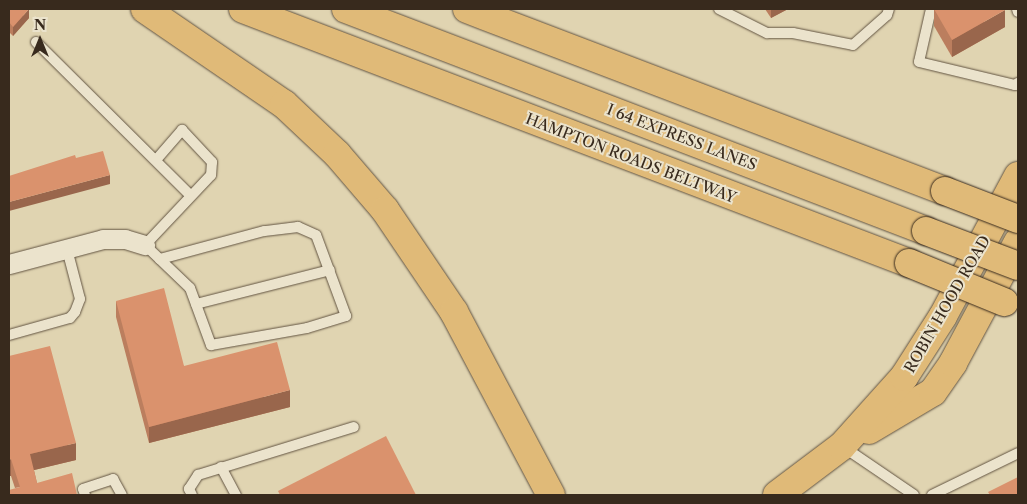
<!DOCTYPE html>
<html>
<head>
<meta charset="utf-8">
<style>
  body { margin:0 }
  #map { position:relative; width:1027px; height:504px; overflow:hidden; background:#e0d4b1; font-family:"Libre Caslon Text",serif }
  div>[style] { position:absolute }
  .roads { filter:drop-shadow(0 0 1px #625442) drop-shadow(0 0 1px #625442) }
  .lane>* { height:10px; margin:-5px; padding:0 5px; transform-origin:5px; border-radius:5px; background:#ebe3cc }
  .street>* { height:19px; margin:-9.5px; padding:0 9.5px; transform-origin:9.5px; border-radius:9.5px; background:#ebe3cc }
  .primary>* { height:28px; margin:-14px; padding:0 14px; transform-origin:14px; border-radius:14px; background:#e0ba78 }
  .highway>* { height:28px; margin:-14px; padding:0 14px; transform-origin:14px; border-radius:14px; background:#e0ba78 }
  .bridges { filter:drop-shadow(0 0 1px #382a1d) drop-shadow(0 0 1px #382a1d) }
  .highway-bridge>* { height:28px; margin:-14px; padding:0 14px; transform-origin:14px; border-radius:14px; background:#e0ba78 }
  .wall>* { inset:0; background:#bb7e5e }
  .shaded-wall>* { inset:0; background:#99664c }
  .building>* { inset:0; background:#da926d }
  span { translate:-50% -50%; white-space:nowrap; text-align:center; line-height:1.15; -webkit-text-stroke:4px #ebe3cc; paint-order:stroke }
  .street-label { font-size:15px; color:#382a1d }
  .frame { position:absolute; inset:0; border:10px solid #382a1d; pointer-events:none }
  .north { position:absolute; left:15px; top:15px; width:50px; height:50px; -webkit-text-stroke:4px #ebe3cc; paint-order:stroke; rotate:0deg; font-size:14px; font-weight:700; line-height:20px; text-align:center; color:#382a1d }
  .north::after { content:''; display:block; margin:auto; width:18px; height:22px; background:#382a1d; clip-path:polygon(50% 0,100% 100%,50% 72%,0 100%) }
</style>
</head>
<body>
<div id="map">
  <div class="roads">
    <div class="lane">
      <div style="left:719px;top:9px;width:54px;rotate:26.6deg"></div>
      <div style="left:767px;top:33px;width:26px"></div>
      <div style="left:793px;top:33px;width:61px;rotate:11.3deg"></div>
      <div style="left:853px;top:45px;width:45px;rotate:-41.4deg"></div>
      <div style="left:887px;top:15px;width:6px;rotate:-72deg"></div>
      <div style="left:931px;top:9px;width:54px;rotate:102.8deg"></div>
      <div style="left:919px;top:62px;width:99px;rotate:13.5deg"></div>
      <div style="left:1015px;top:85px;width:4px;rotate:-34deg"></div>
      <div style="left:1017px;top:9px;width:3px;rotate:72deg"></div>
      <div style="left:36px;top:42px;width:218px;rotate:44.8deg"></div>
      <div style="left:156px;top:160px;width:40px;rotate:-49deg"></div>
      <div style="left:182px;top:130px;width:44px;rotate:46.8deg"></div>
      <div style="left:212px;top:162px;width:13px;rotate:94deg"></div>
      <div style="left:211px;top:175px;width:96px;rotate:133.3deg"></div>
      <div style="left:145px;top:245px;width:62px;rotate:43.7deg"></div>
      <div style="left:190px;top:288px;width:61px;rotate:69.8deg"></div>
      <div style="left:211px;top:345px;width:97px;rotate:-10deg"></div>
      <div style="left:307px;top:328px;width:41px;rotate:-17.1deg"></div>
      <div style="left:346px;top:316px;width:86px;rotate:-110.3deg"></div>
      <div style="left:316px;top:235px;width:20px;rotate:-156deg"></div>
      <div style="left:298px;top:227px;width:34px;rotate:173deg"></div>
      <div style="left:264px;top:231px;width:108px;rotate:164.9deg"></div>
      <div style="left:196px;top:304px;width:138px;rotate:-14.2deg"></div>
      <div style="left:9px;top:335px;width:63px;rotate:-15.6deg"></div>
      <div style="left:70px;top:318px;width:8px;rotate:-50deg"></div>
      <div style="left:75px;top:312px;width:14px;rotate:-69deg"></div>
      <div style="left:80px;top:299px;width:52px;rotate:-104.6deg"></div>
      <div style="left:842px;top:446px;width:87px;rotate:34.2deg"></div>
      <div style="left:221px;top:467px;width:32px;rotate:62deg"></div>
      <div style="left:85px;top:495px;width:6px;rotate:-108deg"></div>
      <div style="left:83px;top:489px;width:32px;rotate:-18deg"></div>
      <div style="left:113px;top:479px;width:18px;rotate:61deg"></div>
      <div style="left:192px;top:495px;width:7px;rotate:-117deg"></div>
      <div style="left:189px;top:489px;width:17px;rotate:-57deg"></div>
      <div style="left:198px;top:475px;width:163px;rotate:-17.1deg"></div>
      <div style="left:932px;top:495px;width:96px;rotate:-26deg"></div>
    </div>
    <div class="street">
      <div style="left:9px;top:264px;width:97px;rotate:-14.9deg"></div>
      <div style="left:103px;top:239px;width:22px"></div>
      <div style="left:125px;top:239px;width:21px;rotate:17deg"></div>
    </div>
    <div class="primary">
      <div style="left:869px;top:430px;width:74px;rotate:-30.7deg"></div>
      <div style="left:933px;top:392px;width:35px;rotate:-55deg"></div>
      <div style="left:953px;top:363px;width:137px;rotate:-61.8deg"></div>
      <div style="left:777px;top:495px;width:81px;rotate:-37deg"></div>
      <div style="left:842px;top:446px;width:93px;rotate:-48.1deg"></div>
      <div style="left:904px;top:377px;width:72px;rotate:-57.4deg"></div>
      <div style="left:943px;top:316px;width:159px;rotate:-61.8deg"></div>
    </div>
    <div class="highway">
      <div style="left:145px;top:9px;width:168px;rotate:34.4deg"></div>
      <div style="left:284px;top:104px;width:73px;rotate:43.3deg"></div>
      <div style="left:337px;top:154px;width:74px;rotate:49.4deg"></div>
      <div style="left:385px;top:210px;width:123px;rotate:55.9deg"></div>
      <div style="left:454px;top:312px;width:207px;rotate:62.1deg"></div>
      <div style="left:243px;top:9px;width:713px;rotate:20.88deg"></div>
      <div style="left:346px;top:9px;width:621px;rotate:20.94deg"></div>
      <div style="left:467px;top:9px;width:511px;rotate:20.84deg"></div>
    </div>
  </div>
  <div class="bridges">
    <div class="highway-bridge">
      <div style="left:945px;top:191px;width:78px;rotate:21deg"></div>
      <div style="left:926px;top:231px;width:98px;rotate:20.8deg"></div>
      <div style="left:909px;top:263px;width:103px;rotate:22.3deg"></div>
    </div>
  </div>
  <div class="wall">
    <div style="clip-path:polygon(9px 9px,29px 18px,13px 36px,9px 32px)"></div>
    <div style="clip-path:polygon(765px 9px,788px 9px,771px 18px)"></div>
    <div style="clip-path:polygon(934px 9px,1005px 27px,952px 57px,934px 26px)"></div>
    <div style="clip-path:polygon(116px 301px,184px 366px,290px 407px,149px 443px,116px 317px)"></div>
    <div style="clip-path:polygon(9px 356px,76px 460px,34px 470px,37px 483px,15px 488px,11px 476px)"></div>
  </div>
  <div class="shaded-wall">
    <div style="clip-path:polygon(29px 9px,29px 18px,13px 36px,13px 27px)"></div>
    <div style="clip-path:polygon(771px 9px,788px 9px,771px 18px)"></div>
    <div style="clip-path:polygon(1005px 10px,1005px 27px,952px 57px,952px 40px)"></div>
    <div style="clip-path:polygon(110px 175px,110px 184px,9px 211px,9px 202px)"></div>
    <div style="clip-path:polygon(290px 390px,290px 407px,149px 443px,149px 427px)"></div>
    <div style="clip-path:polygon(76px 443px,76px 460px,30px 471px,30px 454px)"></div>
    <div style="clip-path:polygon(11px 459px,11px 476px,9px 476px,9px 460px)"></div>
  </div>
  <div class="building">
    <div style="clip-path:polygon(9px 9px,29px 9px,13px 27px,9px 22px)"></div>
    <div style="clip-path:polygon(934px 9px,1004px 9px,1005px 10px,952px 40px)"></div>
    <div style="clip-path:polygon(103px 151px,110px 175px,9px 202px,9px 176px,75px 155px,76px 158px)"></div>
    <div style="clip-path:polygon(164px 288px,184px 366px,277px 342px,290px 390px,149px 427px,116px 301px)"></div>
    <div style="clip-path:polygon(50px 346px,76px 443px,30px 454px,37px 483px,72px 473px,77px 495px,9px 495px,9px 490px,20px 487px,11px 459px,9px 460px,9px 356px)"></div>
    <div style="clip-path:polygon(386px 436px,416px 495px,280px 495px,278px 491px)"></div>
    <div style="clip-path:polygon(1018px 477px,1018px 495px,990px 495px,988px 492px)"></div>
  </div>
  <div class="street-label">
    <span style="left:682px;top:137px;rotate:21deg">I 64 EXPRESS LANES</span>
    <span style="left:631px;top:158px;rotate:21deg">HAMPTON ROADS BELTWAY</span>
    <span style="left:947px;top:304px;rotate:-60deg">ROBIN HOOD ROAD</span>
  </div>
  <div class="frame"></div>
  <div class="north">N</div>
</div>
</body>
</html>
